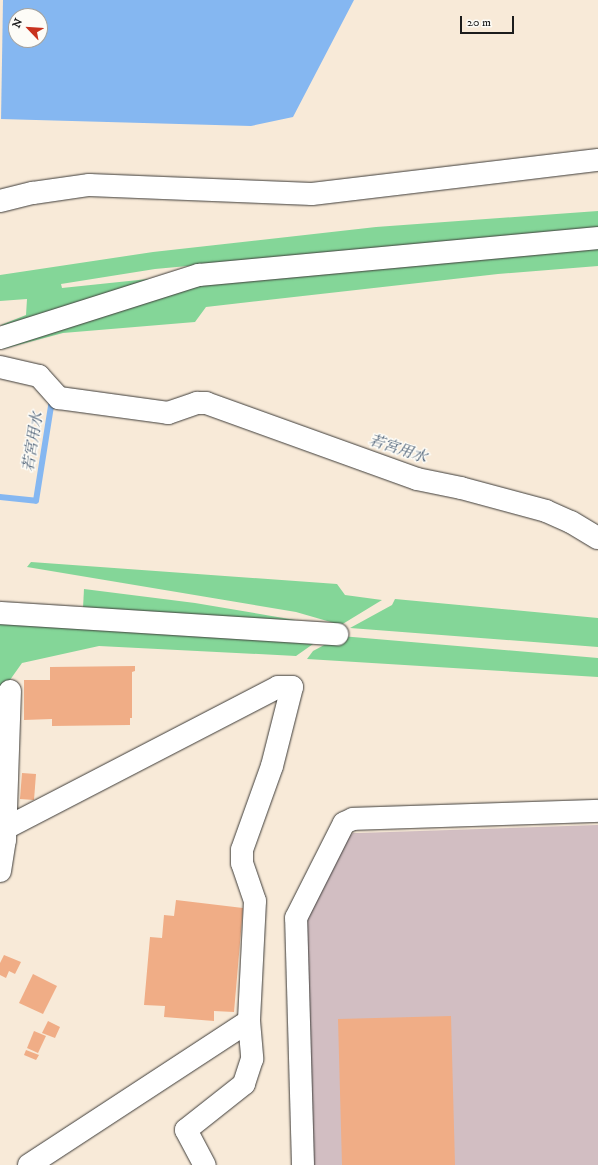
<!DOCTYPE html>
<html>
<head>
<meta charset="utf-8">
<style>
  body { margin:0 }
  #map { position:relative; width:598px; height:1165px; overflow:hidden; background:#f8ead8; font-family:"IM FELL DW Pica","Noto Serif JP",serif }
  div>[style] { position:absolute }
  .industrial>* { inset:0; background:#d2bec2 }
  .green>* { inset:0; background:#84d698 }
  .water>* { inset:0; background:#85b7f1 }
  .pier>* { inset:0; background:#f8ead8 }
  .stream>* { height:5.5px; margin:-2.75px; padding:0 2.75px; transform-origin:2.75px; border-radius:2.75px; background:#85b7f1 }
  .building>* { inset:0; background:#f0ad86 }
  .roads { filter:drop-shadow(0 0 1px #3d3b38) drop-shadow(0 0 1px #3d3b38) }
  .minor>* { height:22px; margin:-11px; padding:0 11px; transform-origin:11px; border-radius:11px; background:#fff }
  span { translate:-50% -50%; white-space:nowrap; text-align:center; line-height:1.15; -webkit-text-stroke:3px #fdfcf7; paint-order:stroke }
  .water-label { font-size:15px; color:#465a71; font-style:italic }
  .north { position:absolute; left:8px; top:8px; width:40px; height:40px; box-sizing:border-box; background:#fdfcf7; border:1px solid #a3a29f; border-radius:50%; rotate:295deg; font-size:11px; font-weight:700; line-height:16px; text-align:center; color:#1c1c1c }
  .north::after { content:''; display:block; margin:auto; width:14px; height:18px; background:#c8321e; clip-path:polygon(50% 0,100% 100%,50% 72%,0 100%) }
  .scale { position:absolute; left:460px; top:16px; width:54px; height:18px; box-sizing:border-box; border:2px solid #1c1c1c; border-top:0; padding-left:5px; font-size:12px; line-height:14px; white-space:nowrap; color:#1c1c1c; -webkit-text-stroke:3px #fdfcf7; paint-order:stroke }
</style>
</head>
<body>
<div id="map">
  <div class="industrial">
    <div style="clip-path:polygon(598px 825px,598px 1165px,313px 1165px,305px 919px,344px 841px,353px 833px,360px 833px)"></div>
  </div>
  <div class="green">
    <div style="clip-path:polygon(598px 211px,598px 228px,155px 269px,61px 284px,62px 288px,148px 279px,168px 281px,11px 329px,1px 325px,26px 315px,27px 299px,0 301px,0 275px,153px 252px,376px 227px)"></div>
    <div style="clip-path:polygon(598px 245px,598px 266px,498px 274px,206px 307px,195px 322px,63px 333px,3px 349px,1px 346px,207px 280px)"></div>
    <div style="clip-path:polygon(31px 562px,337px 584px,345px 595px,382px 600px,341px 625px,296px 612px,27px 567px)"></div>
    <div style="clip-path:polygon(84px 589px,195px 603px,295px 620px,293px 623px,83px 608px)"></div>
    <div style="clip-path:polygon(395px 599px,598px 618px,598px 647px,350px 628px,392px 605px)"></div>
    <div style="clip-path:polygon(0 622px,323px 637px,296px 656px,99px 646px,22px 663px,0 694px)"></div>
    <div style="clip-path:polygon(341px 636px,598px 658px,598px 677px,307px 659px,313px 651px)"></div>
  </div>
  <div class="water">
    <div style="clip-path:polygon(evenodd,0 0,354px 0,293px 117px,251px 126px,0 119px,0 0,16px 16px,40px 16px,40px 40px,16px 40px,16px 16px)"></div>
  </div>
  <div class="pier">
    <div style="clip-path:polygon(0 0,3px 0,1px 121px,0 121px)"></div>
  </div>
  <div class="stream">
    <div style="left:0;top:497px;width:36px;rotate:6deg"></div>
    <div style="left:36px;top:501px;width:96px;rotate:-81deg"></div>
    <div style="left:51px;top:406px;width:7px"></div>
  </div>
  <div class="building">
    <div style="clip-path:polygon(135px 666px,135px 671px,132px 672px,132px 718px,130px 718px,130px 725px,52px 726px,52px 719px,24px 720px,24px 680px,50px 680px,50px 667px)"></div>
    <div style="clip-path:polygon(22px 773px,36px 774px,34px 800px,20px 799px)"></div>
    <div style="clip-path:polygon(176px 900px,243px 908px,234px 1012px,214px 1011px,214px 1021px,164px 1017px,165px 1006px,144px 1005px,150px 937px,162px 938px,164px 915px,174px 916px)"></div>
    <div style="clip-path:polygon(4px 955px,21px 962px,15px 974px,9px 971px,6px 978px,0 975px,0 963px)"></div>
    <div style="clip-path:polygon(33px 974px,57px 986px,43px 1014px,19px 1003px)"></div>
    <div style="clip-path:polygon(451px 1016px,455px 1165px,342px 1165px,338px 1019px)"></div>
    <div style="clip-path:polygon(48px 1021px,60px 1027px,55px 1038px,42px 1033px)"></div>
    <div style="clip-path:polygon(34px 1031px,46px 1036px,38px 1053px,27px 1048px)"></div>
    <div style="clip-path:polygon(26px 1050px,39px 1055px,36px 1060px,24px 1055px)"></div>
  </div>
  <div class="roads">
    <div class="minor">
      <div style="left:0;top:201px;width:34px;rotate:-14deg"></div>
      <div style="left:33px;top:193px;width:57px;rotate:-8.1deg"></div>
      <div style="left:89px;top:185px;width:223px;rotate:2.3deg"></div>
      <div style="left:312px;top:194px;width:288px;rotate:-6.8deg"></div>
      <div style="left:0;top:338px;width:209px;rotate:-17.6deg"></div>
      <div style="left:199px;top:275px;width:401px;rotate:-5.3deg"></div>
      <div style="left:0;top:367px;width:40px;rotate:13deg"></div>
      <div style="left:39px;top:376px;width:30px;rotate:48deg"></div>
      <div style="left:59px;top:398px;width:110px;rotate:7.8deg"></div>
      <div style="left:168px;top:413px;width:31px;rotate:-19deg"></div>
      <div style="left:197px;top:403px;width:9px"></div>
      <div style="left:206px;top:403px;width:224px;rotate:19.8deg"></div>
      <div style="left:417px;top:479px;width:45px;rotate:11.6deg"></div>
      <div style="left:461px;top:488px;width:88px;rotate:15.1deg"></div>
      <div style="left:546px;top:511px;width:27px;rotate:24deg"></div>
      <div style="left:571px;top:522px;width:31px;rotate:31deg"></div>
      <div style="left:0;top:613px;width:338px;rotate:3.6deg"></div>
      <div style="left:6px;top:828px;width:306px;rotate:-27.4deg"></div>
      <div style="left:278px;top:687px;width:14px"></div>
      <div style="left:292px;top:687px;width:81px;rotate:104.2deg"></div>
      <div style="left:272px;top:766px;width:89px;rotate:109.7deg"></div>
      <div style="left:242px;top:850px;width:13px;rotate:90deg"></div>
      <div style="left:242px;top:863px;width:40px;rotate:71.1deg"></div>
      <div style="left:255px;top:901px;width:120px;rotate:92.9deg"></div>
      <div style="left:249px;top:1021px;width:38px;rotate:85deg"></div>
      <div style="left:252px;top:1059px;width:26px;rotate:108deg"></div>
      <div style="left:244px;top:1084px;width:74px;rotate:141.6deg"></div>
      <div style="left:186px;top:1130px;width:40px;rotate:62deg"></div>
      <div style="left:0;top:871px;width:31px;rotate:-81deg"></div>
      <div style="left:5px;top:840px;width:149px;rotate:-88.1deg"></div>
      <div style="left:29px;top:1165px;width:263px;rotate:-33.2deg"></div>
      <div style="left:303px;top:1165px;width:247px;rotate:-91.6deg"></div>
      <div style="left:296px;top:918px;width:106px;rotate:-63.2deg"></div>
      <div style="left:344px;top:823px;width:10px;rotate:-24deg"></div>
      <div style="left:353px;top:819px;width:245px;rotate:-1.9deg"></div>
    </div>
  </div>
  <div class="water-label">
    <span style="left:33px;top:442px;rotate:-81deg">若宮用水</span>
    <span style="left:398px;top:449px;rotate:18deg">若宮用水</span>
  </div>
  <div class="north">N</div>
  <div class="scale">20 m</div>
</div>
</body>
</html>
